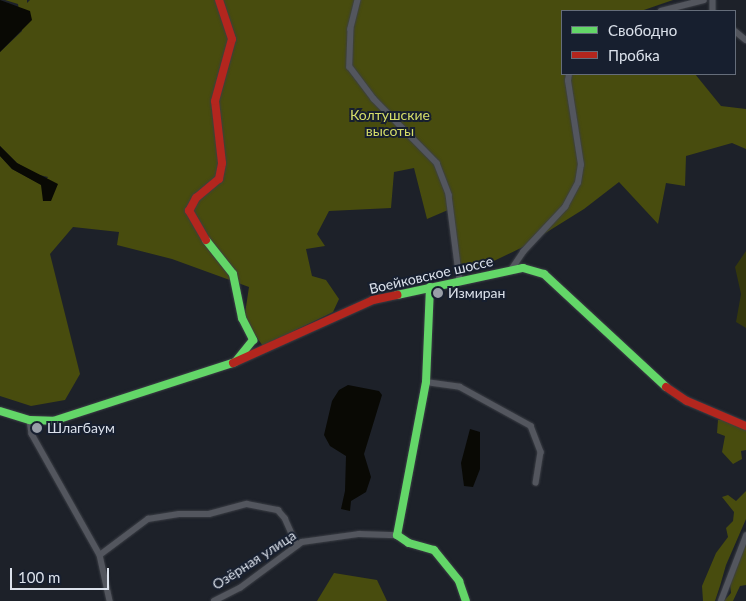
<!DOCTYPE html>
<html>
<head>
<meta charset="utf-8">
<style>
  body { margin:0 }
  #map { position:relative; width:746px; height:601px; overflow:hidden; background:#1d2129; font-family:Lato,sans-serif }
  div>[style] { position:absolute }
  .green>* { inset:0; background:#34370d }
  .forest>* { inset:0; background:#484c0e }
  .water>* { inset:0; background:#090904 }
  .roads { filter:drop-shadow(0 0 1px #3b3e45) drop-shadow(0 0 1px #3b3e45) }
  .street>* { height:5.5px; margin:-2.75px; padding:0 2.75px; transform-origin:2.75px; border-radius:2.75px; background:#53565e }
  .fast>* { height:8px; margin:-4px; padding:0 4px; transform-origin:4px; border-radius:4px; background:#63d668 }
  .jam>* { height:8px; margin:-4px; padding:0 4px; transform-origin:4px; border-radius:4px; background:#b3261e }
  .dots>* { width:14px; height:14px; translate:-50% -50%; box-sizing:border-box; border:2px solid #171f2f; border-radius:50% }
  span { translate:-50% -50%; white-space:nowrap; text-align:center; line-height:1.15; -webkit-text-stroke:4px #171f2f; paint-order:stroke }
  .park-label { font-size:14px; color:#d6de69 }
  .street-label { font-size:14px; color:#dbe1eb }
  .poi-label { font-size:14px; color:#dbe1eb }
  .left { translate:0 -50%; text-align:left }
  .legend { position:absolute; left:561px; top:10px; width:175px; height:65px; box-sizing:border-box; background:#171f2f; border:1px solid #656d7a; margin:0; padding:6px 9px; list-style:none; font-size:15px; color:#dbe1eb }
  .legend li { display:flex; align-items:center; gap:10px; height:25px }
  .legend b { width:25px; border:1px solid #656d7a }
  .scale { position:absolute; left:10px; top:568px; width:99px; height:22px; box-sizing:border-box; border:2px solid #dbe1eb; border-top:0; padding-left:6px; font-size:15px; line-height:18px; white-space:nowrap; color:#dbe1eb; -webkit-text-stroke:4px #171f2f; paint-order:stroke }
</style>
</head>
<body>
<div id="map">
  <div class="green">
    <div style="clip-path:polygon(746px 251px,746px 328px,736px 322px,741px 294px,735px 267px)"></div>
  </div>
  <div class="forest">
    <div style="clip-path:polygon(5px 0,27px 0,27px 3px,30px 0,673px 0,641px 11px,562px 11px,562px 74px,695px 74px,721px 106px,746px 109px,746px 149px,732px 143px,686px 156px,685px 186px,666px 183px,658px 224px,619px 182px,584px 209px,523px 247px,475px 270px,458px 269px,448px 210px,427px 219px,414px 168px,394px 172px,391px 208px,329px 211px,317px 234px,325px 246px,306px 249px,312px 276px,326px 280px,339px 299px,333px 312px,263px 346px,244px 320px,249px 287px,172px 259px,117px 245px,119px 232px,73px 227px,50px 254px,80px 374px,65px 400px,31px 406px,0 396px,0 156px,12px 169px,42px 185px,48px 177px,35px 174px,17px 163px,0 146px,0 52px,22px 31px,18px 4px)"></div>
    <div style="clip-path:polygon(724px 419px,746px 428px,746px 450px,741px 451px,742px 459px,733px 464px,722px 452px,725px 436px,717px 433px,718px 420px)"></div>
    <div style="clip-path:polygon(746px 491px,746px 519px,726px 565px,720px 586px,715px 601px,703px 601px,702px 586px,716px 553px,728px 537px,726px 528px,733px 521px,734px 512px,722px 497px,728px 495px,736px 501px)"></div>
    <div style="clip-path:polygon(746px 543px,746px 585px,740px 586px,733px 601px,724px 601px,731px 593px,730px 583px)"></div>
    <div style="clip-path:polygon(334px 573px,377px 580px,387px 601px,317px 601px)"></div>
  </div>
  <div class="water">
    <div style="clip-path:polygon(0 0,30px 11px,32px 20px,0 52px)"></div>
    <div style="clip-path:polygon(0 146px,17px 163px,58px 184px,51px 201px,43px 201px,41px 185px,12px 169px,0 156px)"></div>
    <div style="clip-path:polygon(348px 385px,379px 391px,382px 395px,364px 454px,371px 477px,366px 492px,351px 501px,350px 511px,341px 509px,345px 491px,346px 456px,330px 446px,324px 435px,332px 401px,339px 390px)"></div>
    <div style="clip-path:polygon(470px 429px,480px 432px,480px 469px,473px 487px,464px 486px,461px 463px)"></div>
  </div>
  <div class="roads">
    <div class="street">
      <div style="left:358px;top:0;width:30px;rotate:104deg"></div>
      <div style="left:351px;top:29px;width:38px;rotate:92deg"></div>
      <div style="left:350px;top:67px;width:40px;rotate:53deg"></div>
      <div style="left:374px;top:99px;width:90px;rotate:45.5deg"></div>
      <div style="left:437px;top:163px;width:34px;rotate:69deg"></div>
      <div style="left:449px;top:195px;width:87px;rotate:82.7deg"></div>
      <div style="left:713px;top:0;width:11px;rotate:90deg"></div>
      <div style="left:661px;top:11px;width:44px;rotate:-14.3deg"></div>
      <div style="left:735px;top:31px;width:14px;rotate:39deg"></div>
      <div style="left:511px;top:270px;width:22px;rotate:-56deg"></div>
      <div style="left:523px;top:252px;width:62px;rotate:-47deg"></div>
      <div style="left:565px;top:207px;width:27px;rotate:-62deg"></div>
      <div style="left:578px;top:183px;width:18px;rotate:-81deg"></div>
      <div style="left:581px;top:165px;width:85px;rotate:-98.8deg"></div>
      <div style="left:568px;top:81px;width:7px;rotate:-82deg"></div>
      <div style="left:426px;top:382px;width:34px;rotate:8deg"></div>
      <div style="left:460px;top:387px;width:81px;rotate:28.8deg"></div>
      <div style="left:531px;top:426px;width:28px;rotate:69deg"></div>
      <div style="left:541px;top:452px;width:31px;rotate:99deg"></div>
      <div style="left:30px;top:420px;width:14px;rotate:82deg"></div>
      <div style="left:32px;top:434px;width:139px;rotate:60.7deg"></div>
      <div style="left:100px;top:555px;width:47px;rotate:77.7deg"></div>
      <div style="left:100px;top:555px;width:60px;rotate:-36.9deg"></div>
      <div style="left:148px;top:519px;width:31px;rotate:-9deg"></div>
      <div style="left:179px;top:514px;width:30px"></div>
      <div style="left:209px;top:514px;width:39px;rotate:-15deg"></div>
      <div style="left:247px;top:504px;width:32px;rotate:11deg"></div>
      <div style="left:278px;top:510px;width:11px;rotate:49deg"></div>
      <div style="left:285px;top:518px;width:30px;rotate:66deg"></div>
      <div style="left:214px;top:601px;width:29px;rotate:-27deg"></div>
      <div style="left:240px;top:588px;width:77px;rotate:-36.6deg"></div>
      <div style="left:302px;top:542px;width:58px;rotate:-8deg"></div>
      <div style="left:359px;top:534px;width:38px;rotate:2deg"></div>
      <div style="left:721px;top:601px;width:70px;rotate:-69deg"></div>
    </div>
    <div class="fast">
      <div style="left:206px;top:240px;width:43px;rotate:51.5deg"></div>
      <div style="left:233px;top:274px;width:45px;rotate:78.4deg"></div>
      <div style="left:242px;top:318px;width:25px;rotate:63deg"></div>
      <div style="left:253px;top:340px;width:28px;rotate:129deg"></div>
      <div style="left:430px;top:287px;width:95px;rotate:92.4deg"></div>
      <div style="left:426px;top:382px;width:156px;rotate:100.7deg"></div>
      <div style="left:397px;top:535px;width:14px;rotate:34deg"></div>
      <div style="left:409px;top:543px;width:26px;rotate:16deg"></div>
      <div style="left:434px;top:550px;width:40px;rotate:51deg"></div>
      <div style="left:459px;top:581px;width:21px;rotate:71deg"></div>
      <div style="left:397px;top:295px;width:129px;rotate:-12.1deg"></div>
      <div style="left:523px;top:268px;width:22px;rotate:16deg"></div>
      <div style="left:544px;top:274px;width:166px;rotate:42.8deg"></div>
      <div style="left:0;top:411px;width:31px;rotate:17deg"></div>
      <div style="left:30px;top:420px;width:23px;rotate:2deg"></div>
      <div style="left:53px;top:421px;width:189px;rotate:-17.9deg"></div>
    </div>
    <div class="jam">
      <div style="left:206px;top:240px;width:34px;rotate:-120deg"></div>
      <div style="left:189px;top:211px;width:15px;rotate:-62deg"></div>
      <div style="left:196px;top:198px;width:30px;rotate:-40deg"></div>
      <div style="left:219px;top:179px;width:16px;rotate:-79deg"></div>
      <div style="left:222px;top:163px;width:62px;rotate:-96.4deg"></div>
      <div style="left:215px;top:101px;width:64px;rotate:-74.7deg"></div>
      <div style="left:232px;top:39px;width:41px;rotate:-108.4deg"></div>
      <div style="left:233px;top:363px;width:154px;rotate:-24.2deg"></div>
      <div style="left:373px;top:300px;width:25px;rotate:-12deg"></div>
      <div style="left:666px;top:387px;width:25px;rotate:34deg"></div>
      <div style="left:687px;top:401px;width:64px;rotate:23deg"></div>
    </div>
  </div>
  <div class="dots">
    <div style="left:438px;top:293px;background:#989ea7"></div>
    <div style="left:37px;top:428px;background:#989ea7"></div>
  </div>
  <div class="park-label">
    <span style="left:390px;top:123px">Колтушские<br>высоты</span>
  </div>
  <div class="street-label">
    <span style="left:431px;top:275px;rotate:-13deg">Воейковское шоссе</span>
    <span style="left:254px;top:560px;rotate:-33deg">Озёрная улица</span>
  </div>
  <div class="poi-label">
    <span class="left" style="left:448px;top:293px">Измиран</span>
    <span class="left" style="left:47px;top:428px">Шлагбаум</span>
  </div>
  <ul class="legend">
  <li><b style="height:6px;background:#63d668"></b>Свободно</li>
  <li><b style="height:6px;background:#b3261e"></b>Пробка</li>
  </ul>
  <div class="scale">100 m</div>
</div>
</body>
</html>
